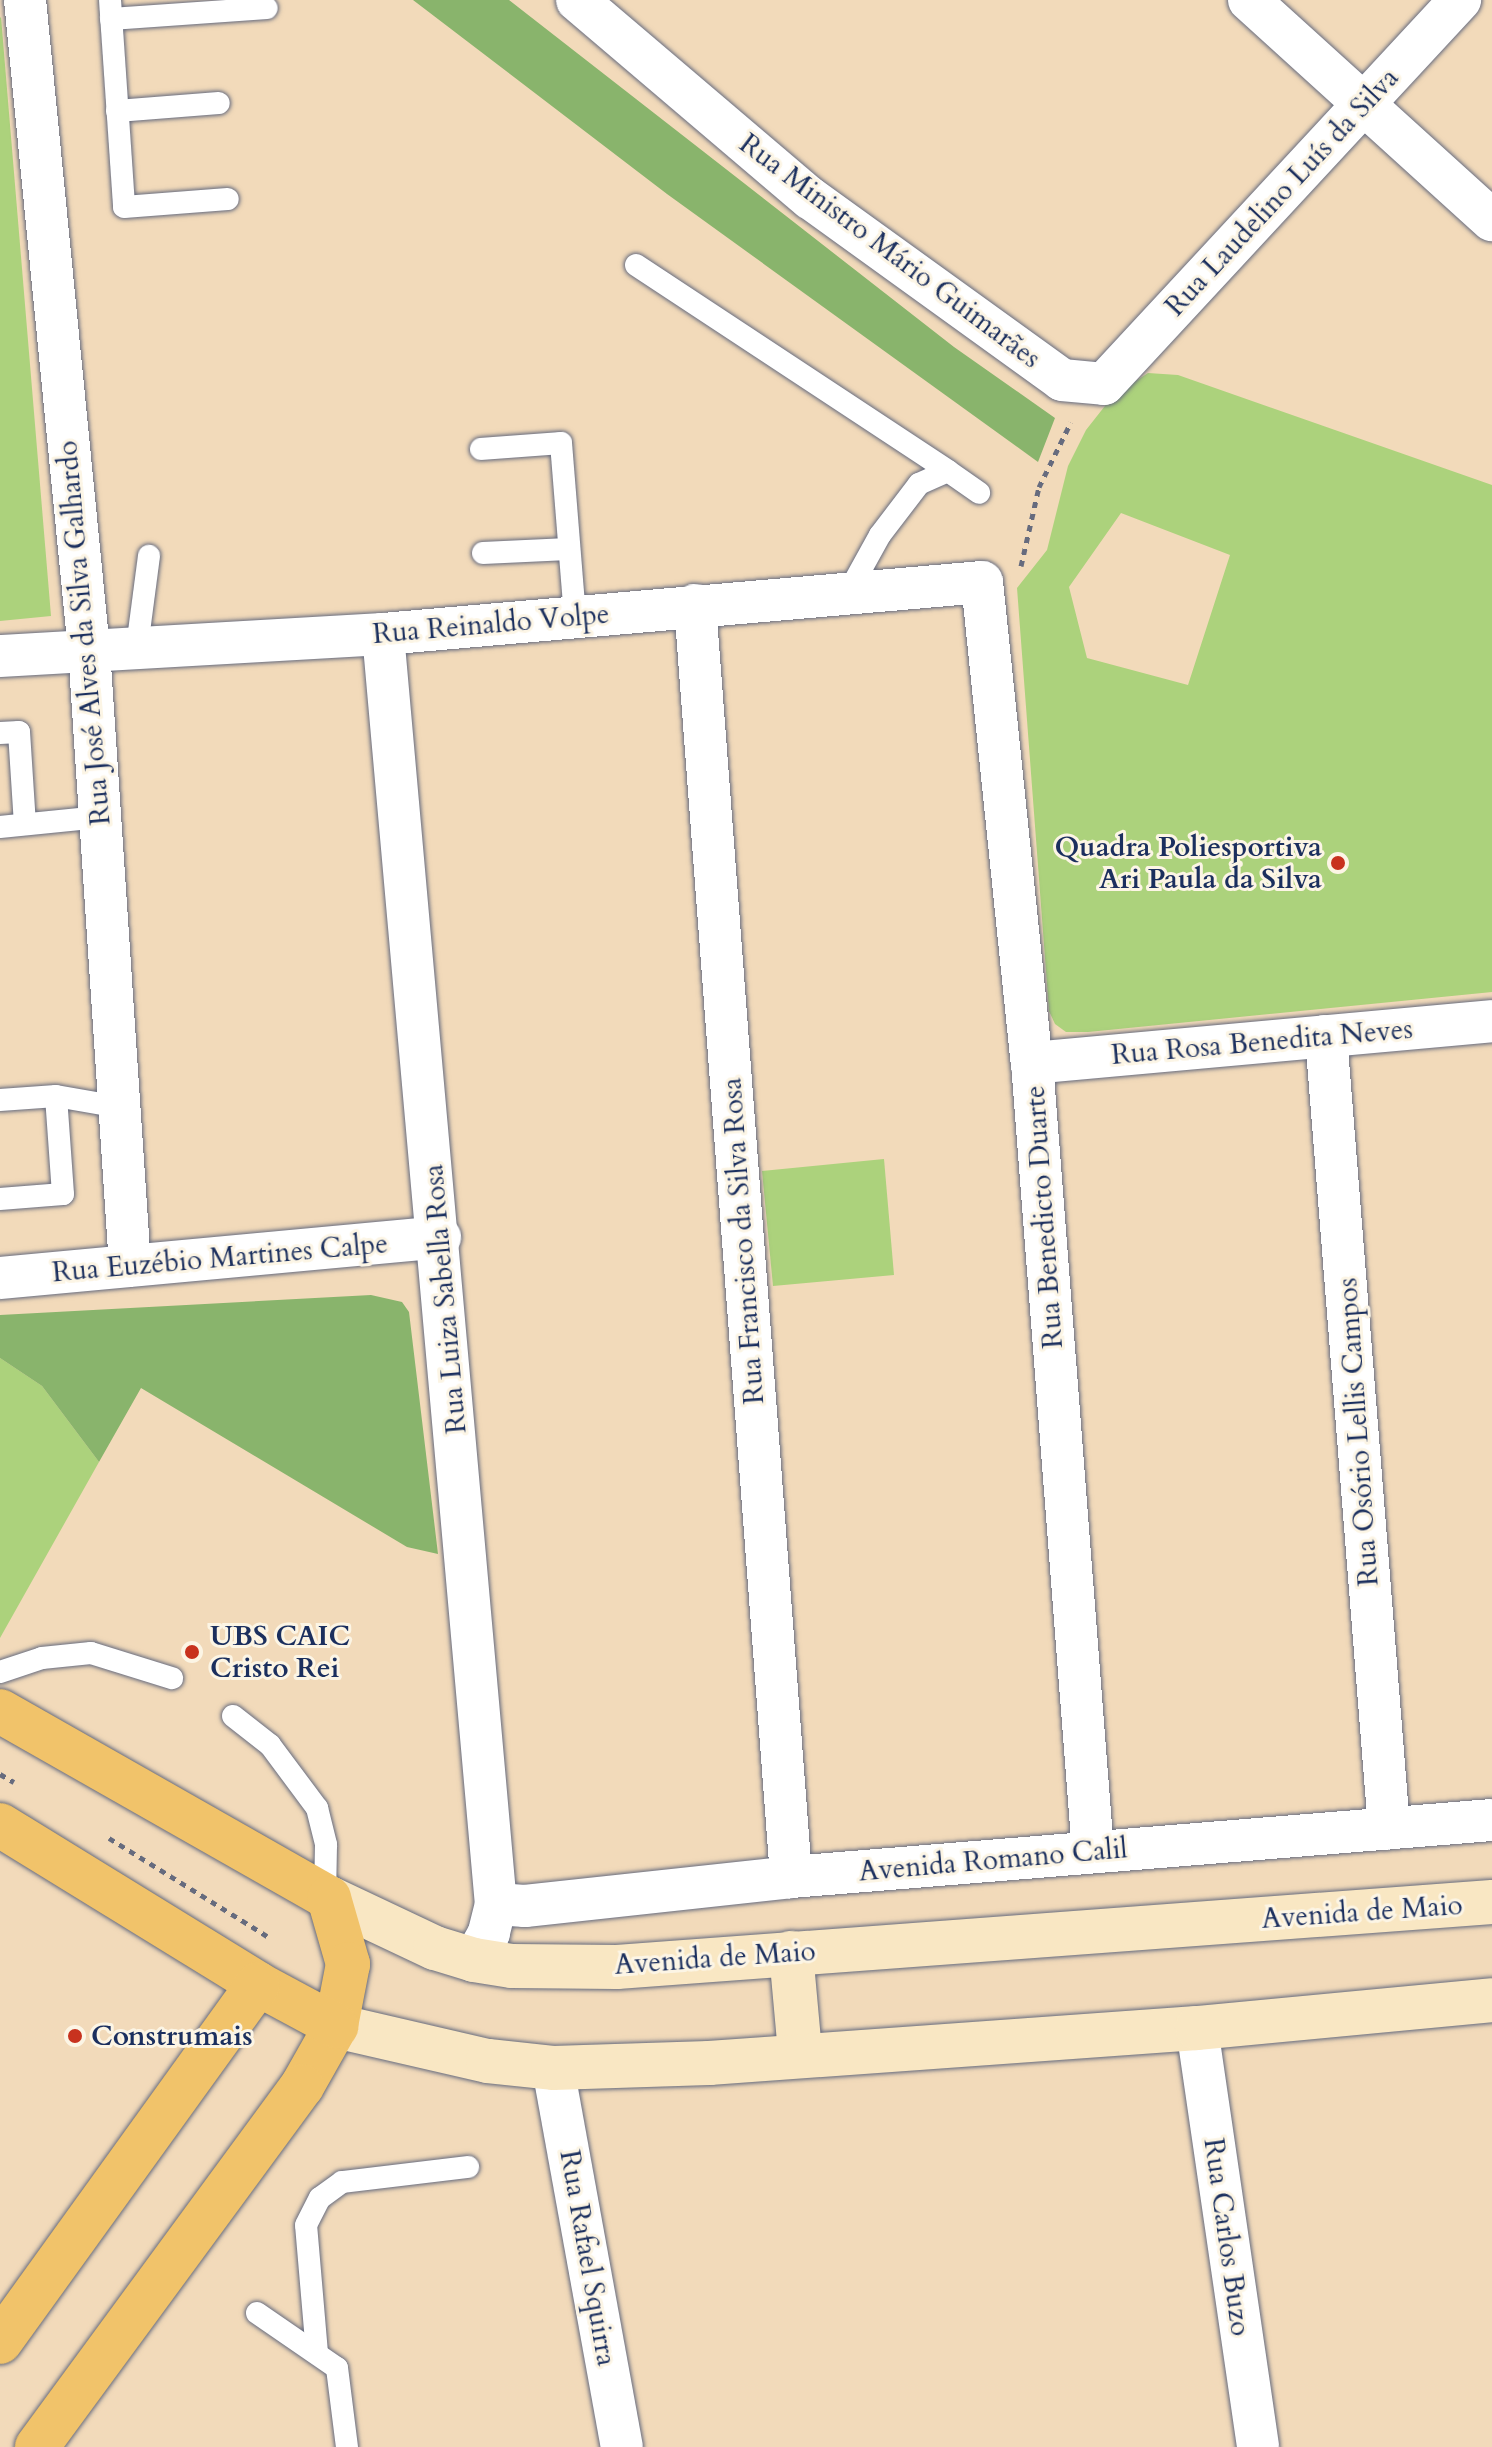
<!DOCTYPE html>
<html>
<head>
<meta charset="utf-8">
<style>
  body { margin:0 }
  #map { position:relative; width:1492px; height:2447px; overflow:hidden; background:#f2daba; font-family:Cardo,serif }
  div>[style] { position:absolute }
  .green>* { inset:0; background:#acd27c }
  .forest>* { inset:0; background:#89b46c }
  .path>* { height:5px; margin-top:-2.5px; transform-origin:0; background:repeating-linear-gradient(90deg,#666b7e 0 6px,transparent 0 12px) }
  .roads { filter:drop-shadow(0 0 2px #666b7e) drop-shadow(0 0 2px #666b7e) }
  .service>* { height:22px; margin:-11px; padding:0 11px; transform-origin:11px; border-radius:11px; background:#fff }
  .minor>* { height:42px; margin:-21px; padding:0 21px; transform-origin:21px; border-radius:21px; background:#fff }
  .secondary>* { height:44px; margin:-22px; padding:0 22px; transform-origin:22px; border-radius:22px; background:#f9e7c3 }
  .primary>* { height:44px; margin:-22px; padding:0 22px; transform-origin:22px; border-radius:22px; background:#f1c36a }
  .dots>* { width:22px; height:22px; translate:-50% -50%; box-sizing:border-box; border:4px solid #fcf5e5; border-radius:50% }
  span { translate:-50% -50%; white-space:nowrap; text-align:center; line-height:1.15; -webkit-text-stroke:6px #fcf5e5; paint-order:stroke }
  .street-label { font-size:28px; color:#1b2f5e }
  .poi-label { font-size:28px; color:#1b2f5e; font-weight:700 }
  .right { translate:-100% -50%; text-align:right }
  .left { translate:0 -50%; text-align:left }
</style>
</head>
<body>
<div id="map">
  <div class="green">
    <div style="clip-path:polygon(1px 17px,51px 616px,0 621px,0 18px)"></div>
    <div style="clip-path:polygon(evenodd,1148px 373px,1178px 375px,1492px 485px,1492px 992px,1088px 1032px,1066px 1032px,1055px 1024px,1049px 1011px,1017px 588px,1047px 550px,1068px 466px,1086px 430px,1112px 397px,1148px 373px,1121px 513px,1230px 555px,1188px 685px,1087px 658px,1069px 587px,1121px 513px)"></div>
    <div style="clip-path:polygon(884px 1159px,894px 1275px,773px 1286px,762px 1171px)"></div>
    <div style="clip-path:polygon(0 1358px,42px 1386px,99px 1462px,0 1638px)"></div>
  </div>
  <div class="forest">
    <div style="clip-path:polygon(413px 0,509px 0,954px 347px,1055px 418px,1038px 462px,667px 194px)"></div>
    <div style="clip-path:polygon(371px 1295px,402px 1302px,409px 1312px,438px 1554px,407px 1547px,141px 1388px,99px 1462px,42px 1386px,0 1358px,0 1315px)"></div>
  </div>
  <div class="path">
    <div style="left:1021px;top:566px;width:81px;rotate:-77.2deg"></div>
    <div style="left:1039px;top:487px;width:72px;rotate:-63.8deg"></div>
    <div style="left:0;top:1774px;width:16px;rotate:30deg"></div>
    <div style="left:109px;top:1838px;width:186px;rotate:31.8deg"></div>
  </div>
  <div class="roads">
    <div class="service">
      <div style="left:110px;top:0;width:207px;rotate:86.1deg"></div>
      <div style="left:124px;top:207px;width:104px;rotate:-4.4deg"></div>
      <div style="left:111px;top:19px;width:156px;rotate:-4deg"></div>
      <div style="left:117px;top:111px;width:102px;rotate:-4.5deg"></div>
      <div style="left:636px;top:265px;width:374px;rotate:33.4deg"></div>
      <div style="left:948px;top:471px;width:32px;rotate:156deg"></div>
      <div style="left:919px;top:484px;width:64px;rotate:127.4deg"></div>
      <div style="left:880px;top:535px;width:66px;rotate:118.9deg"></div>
      <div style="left:481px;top:449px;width:80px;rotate:-4.3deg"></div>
      <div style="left:561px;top:443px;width:174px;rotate:85.4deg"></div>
      <div style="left:948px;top:471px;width:38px;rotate:35deg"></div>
      <div style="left:483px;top:553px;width:85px;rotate:-2.7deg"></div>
      <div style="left:137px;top:647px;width:92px;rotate:-82.5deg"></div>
      <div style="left:0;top:733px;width:19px;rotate:-3deg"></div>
      <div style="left:19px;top:732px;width:92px;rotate:86.3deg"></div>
      <div style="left:0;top:827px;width:100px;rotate:-5.7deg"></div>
      <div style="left:0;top:1100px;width:56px;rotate:-4.1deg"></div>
      <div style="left:56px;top:1096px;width:64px;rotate:9.9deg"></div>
      <div style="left:0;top:1199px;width:63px;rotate:-4.5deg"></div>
      <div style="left:63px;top:1194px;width:98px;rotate:-94.1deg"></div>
      <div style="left:0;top:1672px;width:44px;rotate:-18.4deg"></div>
      <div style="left:42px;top:1658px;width:49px;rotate:-5.8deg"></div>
      <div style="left:91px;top:1653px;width:85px;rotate:17.2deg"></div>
      <div style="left:233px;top:1716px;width:47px;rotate:38.1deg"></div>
      <div style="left:270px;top:1745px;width:79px;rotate:53.3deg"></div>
      <div style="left:317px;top:1808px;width:38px;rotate:76deg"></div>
      <div style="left:326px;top:1845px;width:52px;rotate:91.1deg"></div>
      <div style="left:257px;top:2313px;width:97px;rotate:34.5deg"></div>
      <div style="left:337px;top:2368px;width:80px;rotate:82.8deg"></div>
      <div style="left:317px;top:2353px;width:128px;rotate:-94.9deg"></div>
      <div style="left:306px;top:2225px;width:30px;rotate:-63deg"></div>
      <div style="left:320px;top:2198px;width:27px;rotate:-36deg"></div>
      <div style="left:342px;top:2182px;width:127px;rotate:-6.8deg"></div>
    </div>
    <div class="minor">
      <div style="left:25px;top:0;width:653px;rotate:84.38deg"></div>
      <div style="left:89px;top:650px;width:617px;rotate:86.19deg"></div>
      <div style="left:577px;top:0;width:306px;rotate:40.4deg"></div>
      <div style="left:810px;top:198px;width:311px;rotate:35.8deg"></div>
      <div style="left:1062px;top:380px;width:42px;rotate:5.4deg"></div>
      <div style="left:1104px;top:384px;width:524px;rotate:-47.17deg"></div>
      <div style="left:1249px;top:0;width:328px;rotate:42.2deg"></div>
      <div style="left:695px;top:605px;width:1276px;rotate:85.68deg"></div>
      <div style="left:383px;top:634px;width:1275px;rotate:84.92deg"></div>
      <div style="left:496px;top:1904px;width:30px;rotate:104deg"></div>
      <div style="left:489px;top:1933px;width:31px;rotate:119deg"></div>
      <div style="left:0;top:656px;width:384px;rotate:-3.3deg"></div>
      <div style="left:383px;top:634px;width:601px;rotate:-4.96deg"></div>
      <div style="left:982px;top:582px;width:484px;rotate:84.1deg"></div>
      <div style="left:1032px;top:1063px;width:791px;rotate:85.58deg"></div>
      <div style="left:1326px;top:1036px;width:795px;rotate:85.45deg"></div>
      <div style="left:1032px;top:1063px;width:462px;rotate:-5.2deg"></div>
      <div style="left:0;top:1278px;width:442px;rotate:-5.3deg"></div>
      <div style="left:496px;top:1904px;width:29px;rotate:4deg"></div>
      <div style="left:525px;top:1906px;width:268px;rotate:-6.2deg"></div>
      <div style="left:791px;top:1877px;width:703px;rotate:-4.65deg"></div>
      <div style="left:1197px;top:2028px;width:423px;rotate:81.7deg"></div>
      <div style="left:553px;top:2068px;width:385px;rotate:79.7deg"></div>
    </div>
    <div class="secondary">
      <div style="left:329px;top:1898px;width:117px;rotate:25.3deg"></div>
      <div style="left:435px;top:1948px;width:41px;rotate:17.1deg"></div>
      <div style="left:474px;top:1960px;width:38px;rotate:9deg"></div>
      <div style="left:512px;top:1966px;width:105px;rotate:0.5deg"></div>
      <div style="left:617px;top:1967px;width:877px;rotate:-4.25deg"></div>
      <div style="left:791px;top:1953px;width:99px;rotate:84.8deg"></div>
      <div style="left:336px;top:2026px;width:156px;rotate:13deg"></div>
      <div style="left:488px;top:2061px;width:65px;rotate:6.1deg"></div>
      <div style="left:553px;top:2068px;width:156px;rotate:-1.8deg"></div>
      <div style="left:709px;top:2063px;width:489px;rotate:-4.1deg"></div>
      <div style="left:1197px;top:2028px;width:296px;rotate:-5.4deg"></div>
    </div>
    <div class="primary">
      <div style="left:0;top:1711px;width:378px;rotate:29.6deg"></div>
      <div style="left:329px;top:1898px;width:69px;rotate:73.9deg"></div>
      <div style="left:348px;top:1964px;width:63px;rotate:101deg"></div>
      <div style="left:336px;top:2026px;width:69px;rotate:119.5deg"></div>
      <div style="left:302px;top:2086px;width:448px;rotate:126.3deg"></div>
      <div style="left:0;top:1825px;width:303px;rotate:31.6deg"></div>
      <div style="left:258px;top:1984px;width:89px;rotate:28.3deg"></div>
      <div style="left:0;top:2342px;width:441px;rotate:-54.2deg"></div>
    </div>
  </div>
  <div class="dots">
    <div style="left:1338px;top:863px;background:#c8321e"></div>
    <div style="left:192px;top:1652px;background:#c8321e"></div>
    <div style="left:75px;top:2036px;background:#c8321e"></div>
  </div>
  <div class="street-label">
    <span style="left:1282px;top:192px;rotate:-47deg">Rua Laudelino Luís da Silva</span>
    <span style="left:890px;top:251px;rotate:37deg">Rua Ministro Mário Guimarães</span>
    <span style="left:491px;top:624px;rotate:-5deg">Rua Reinaldo Volpe</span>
    <span style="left:84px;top:633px;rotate:-95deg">Rua José Alves da Silva Galhardo</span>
    <span style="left:1262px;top:1042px;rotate:-5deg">Rua Rosa Benedita Neves</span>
    <span style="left:1044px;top:1217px;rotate:-94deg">Rua Benedicto Duarte</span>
    <span style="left:743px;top:1241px;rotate:-94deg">Rua Francisco da Silva Rosa</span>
    <span style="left:220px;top:1258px;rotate:-5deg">Rua Euzébio Martines Calpe</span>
    <span style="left:445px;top:1299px;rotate:-95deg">Rua Luiza Sabella Rosa</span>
    <span style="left:1358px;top:1432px;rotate:-94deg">Rua Osório Lellis Campos</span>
    <span style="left:993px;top:1860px;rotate:-5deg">Avenida Romano Calil</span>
    <span style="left:1362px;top:1912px;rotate:-4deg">Avenida de Maio</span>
    <span style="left:715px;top:1958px;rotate:-4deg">Avenida de Maio</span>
    <span style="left:1227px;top:2237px;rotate:82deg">Rua Carlos Buzo</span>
    <span style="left:588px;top:2258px;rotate:80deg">Rua Rafael Squirra</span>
  </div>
  <div class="poi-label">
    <span class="right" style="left:1322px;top:863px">Quadra Poliesportiva<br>Ari Paula da Silva</span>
    <span class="left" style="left:210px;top:1652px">UBS CAIC<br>Cristo Rei</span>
    <span class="left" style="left:91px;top:2036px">Construmais</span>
  </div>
</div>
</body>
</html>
